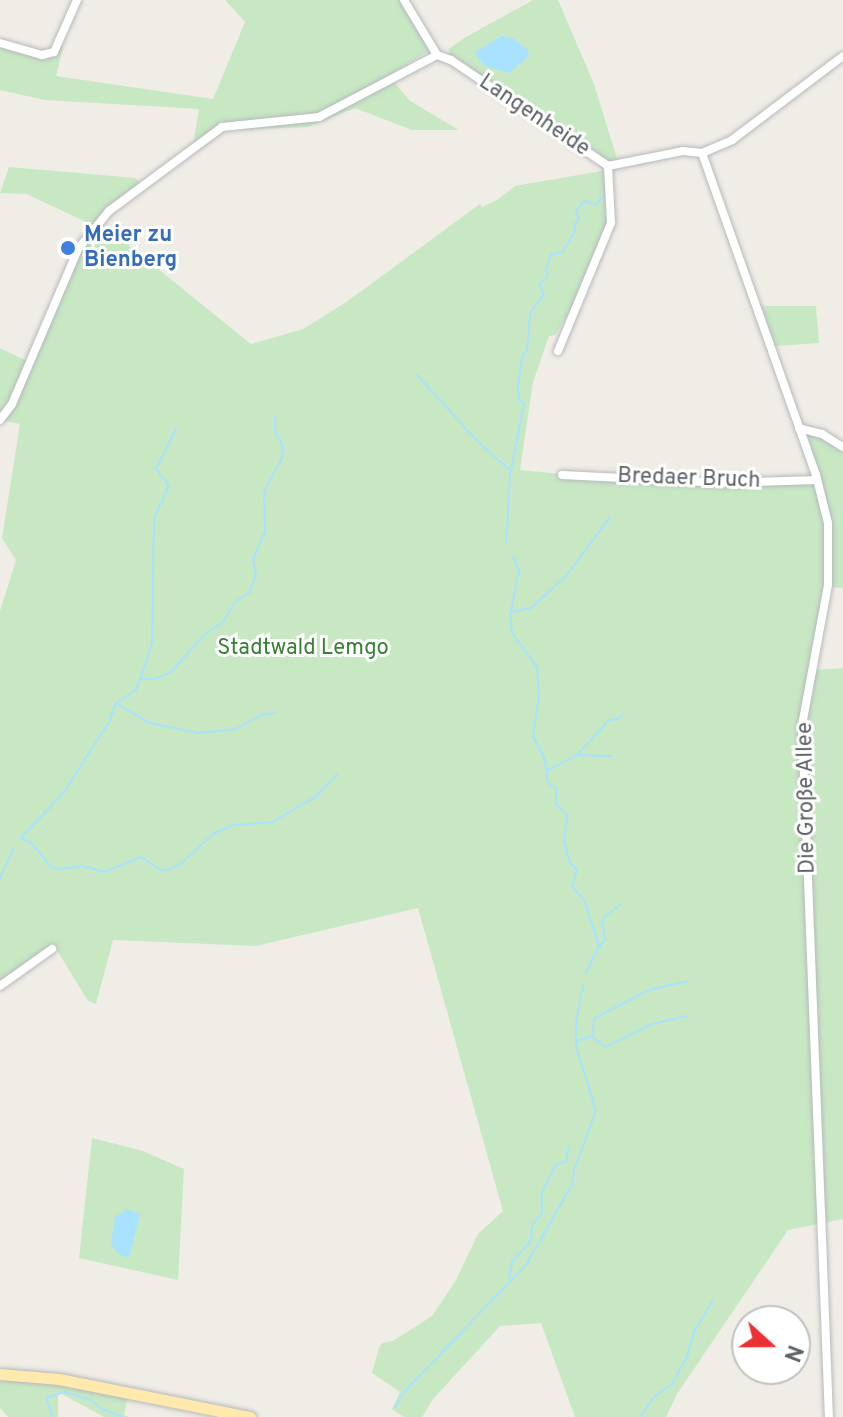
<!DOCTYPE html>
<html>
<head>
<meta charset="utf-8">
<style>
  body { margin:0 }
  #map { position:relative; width:843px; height:1417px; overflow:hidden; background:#f0ede6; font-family:Overpass,sans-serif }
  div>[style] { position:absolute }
  .green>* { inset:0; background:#c7e8c3 }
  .water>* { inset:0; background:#a8e2ff }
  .stream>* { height:2px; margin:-1px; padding:0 1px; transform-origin:1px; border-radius:1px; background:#a8e2ff }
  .roads { filter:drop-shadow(0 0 2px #b7b9bd) drop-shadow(0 0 2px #b7b9bd) }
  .minor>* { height:8px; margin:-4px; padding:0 4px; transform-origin:4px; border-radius:4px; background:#fff }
  .major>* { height:11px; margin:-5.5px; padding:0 5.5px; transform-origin:5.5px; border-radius:5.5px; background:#ffe9ad }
  .dots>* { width:22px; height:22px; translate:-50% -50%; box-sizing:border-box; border:4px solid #fff; border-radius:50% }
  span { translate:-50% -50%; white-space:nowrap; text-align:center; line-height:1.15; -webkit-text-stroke:6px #fff; paint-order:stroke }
  .street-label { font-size:22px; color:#5e6367 }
  .shop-label { font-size:22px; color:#366cbe; font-weight:700 }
  .left { translate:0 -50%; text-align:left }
  .park-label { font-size:22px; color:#378232 }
  .north { position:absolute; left:731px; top:1305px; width:80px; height:80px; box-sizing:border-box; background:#fff; border:2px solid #bfc1c2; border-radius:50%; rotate:111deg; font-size:22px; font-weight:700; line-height:32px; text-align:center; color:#5e6367 }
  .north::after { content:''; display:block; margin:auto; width:28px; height:36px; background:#ed3034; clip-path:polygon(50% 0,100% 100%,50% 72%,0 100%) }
</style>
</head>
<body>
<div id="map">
  <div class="green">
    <div style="clip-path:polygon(225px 0,400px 0,430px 50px,362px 92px,360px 100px,394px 82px,410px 101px,459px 130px,412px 130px,355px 108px,308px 127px,230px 130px,227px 124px,193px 145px,199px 109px,45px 100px,0 90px,0 45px,45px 57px,60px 45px,63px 47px,56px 76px,213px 99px,245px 22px)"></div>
    <div style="clip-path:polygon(533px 0,558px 0,594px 84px,618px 162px,606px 160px,450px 57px,449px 49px,464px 38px)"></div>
    <div style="clip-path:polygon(9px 167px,136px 178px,141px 187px,93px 225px,26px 194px,0 193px)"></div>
    <div style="clip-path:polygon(607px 170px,608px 222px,577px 301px,555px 335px,549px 336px,533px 382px,520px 470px,638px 481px,815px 483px,826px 524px,825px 584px,815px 670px,843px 668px,843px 1219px,788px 1230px,677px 1394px,666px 1417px,575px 1417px,541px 1323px,500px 1326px,433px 1399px,422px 1417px,404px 1417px,392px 1409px,400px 1392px,372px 1373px,379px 1348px,382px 1343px,393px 1341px,432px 1316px,455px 1282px,478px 1234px,503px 1211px,418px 908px,256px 946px,113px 940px,96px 1004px,88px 1001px,55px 947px,0 983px,0 611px,16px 560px,2px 538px,20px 424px,5px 421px,33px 366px,79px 254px,101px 223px,251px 344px,303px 329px,345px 303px,480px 204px,482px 207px,497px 200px,515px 186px)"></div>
    <div style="clip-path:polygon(762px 306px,816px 306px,819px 343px,775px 346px)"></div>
    <div style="clip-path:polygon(0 348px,27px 361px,11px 403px,0 415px)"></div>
    <div style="clip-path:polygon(806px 430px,843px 448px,843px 588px,830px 587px,831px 523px)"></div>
    <div style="clip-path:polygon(92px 1138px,143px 1151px,184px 1169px,178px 1280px,79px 1258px)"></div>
    <div style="clip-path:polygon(0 1379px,63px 1384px,128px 1397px,124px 1415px,129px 1417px,104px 1417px,58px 1392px,58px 1417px,8px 1417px,0 1408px)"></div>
  </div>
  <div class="water">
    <div style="clip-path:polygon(501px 36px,513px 38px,528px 50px,529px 56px,509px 73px,485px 66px,474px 53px)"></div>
    <div style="clip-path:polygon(127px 1209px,140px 1214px,129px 1258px,118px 1254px,111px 1244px,115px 1217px)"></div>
  </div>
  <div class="stream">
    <div style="left:417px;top:375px;width:92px;rotate:47.6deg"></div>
    <div style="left:479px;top:443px;width:41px;rotate:41.1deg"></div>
    <div style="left:176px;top:429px;width:45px;rotate:116.6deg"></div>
    <div style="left:156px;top:469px;width:21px;rotate:51deg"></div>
    <div style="left:169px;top:485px;width:36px;rotate:114deg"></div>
    <div style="left:154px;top:518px;width:125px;rotate:90.9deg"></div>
    <div style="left:152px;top:643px;width:38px;rotate:108deg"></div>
    <div style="left:140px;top:679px;width:12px;rotate:110deg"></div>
    <div style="left:136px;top:690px;width:24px;rotate:147deg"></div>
    <div style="left:116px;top:703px;width:20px;rotate:110deg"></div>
    <div style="left:109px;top:722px;width:83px;rotate:122.7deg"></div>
    <div style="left:64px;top:792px;width:63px;rotate:133.1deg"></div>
    <div style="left:21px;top:838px;width:11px;rotate:27deg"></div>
    <div style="left:31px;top:843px;width:31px;rotate:50deg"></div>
    <div style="left:51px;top:867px;width:7px;rotate:16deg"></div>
    <div style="left:58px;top:869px;width:24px;rotate:-7deg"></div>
    <div style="left:82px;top:866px;width:23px;rotate:15deg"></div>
    <div style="left:104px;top:872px;width:40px;rotate:-22deg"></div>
    <div style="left:141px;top:857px;width:23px;rotate:34deg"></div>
    <div style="left:160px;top:870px;width:8px"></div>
    <div style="left:168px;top:870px;width:14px;rotate:-25deg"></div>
    <div style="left:181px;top:864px;width:44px;rotate:-43.2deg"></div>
    <div style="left:213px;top:834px;width:22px;rotate:-24deg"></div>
    <div style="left:233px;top:825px;width:39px;rotate:-4deg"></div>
    <div style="left:272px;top:822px;width:48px;rotate:-29.7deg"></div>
    <div style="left:314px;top:798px;width:33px;rotate:-46deg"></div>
    <div style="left:506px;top:542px;width:66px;rotate:-86.5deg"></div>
    <div style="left:510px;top:476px;width:74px;rotate:-79.1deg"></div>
    <div style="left:524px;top:403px;width:6px;rotate:-149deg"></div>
    <div style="left:519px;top:400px;width:15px;rotate:-94deg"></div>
    <div style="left:518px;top:385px;width:31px;rotate:-81deg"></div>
    <div style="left:523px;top:354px;width:5px;rotate:-37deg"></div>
    <div style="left:527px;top:351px;width:38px;rotate:-85deg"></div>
    <div style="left:530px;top:313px;width:24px;rotate:-54deg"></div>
    <div style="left:544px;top:294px;width:10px;rotate:-119deg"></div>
    <div style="left:539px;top:285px;width:13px;rotate:-48deg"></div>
    <div style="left:548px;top:275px;width:5px;rotate:-112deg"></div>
    <div style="left:546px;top:270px;width:16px;rotate:-72deg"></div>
    <div style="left:551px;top:255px;width:13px;rotate:-18deg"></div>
    <div style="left:563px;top:251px;width:22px;rotate:-58deg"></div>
    <div style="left:575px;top:232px;width:7px;rotate:-98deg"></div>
    <div style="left:574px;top:225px;width:8px;rotate:-50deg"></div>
    <div style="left:579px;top:219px;width:9px;rotate:-111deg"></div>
    <div style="left:576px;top:211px;width:13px;rotate:-51deg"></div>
    <div style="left:584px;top:201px;width:13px;rotate:18deg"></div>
    <div style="left:596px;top:205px;width:14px;rotate:-51deg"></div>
    <div style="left:513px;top:556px;width:15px;rotate:67deg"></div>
    <div style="left:519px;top:570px;width:47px;rotate:101.1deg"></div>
    <div style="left:510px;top:616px;width:17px;rotate:83deg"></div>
    <div style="left:512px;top:633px;width:42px;rotate:53.7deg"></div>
    <div style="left:537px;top:667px;width:28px;rotate:86deg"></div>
    <div style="left:539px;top:695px;width:41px;rotate:98.3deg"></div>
    <div style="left:533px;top:736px;width:27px;rotate:63deg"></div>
    <div style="left:545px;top:760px;width:23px;rotate:83deg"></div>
    <div style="left:548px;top:783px;width:9px;rotate:32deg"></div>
    <div style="left:556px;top:788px;width:17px;rotate:90deg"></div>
    <div style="left:556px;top:805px;width:15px;rotate:42deg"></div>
    <div style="left:567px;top:815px;width:26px;rotate:97deg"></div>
    <div style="left:564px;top:841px;width:23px;rotate:75deg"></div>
    <div style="left:570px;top:863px;width:10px;rotate:45deg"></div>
    <div style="left:577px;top:870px;width:17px;rotate:107deg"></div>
    <div style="left:572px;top:886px;width:18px;rotate:49deg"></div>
    <div style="left:584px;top:900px;width:48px;rotate:71.9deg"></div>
    <div style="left:599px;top:946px;width:30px;rotate:116deg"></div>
    <div style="left:512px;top:612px;width:19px;rotate:-12deg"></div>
    <div style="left:531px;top:608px;width:47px;rotate:-42.4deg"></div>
    <div style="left:566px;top:576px;width:74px;rotate:-53.3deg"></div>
    <div style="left:141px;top:679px;width:13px"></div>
    <div style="left:154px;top:679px;width:17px;rotate:-21deg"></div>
    <div style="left:170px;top:673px;width:51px;rotate:-48.2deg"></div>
    <div style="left:204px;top:635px;width:24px;rotate:-35deg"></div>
    <div style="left:224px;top:621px;width:22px;rotate:-60deg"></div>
    <div style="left:235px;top:602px;width:17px;rotate:-33deg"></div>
    <div style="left:249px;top:593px;width:19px;rotate:-69deg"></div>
    <div style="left:256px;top:575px;width:15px;rotate:-101deg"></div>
    <div style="left:253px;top:560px;width:30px;rotate:-67deg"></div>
    <div style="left:265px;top:532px;width:40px;rotate:-91.4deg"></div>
    <div style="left:264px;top:492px;width:41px;rotate:-62.2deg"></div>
    <div style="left:283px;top:456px;width:12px;rotate:-95deg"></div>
    <div style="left:282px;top:444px;width:15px;rotate:-118deg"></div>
    <div style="left:275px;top:431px;width:15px;rotate:-90deg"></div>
    <div style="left:116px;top:703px;width:39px;rotate:31deg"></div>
    <div style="left:149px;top:723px;width:50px;rotate:11.5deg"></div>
    <div style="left:198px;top:733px;width:38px;rotate:-6deg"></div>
    <div style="left:236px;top:729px;width:29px;rotate:-29deg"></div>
    <div style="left:261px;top:715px;width:14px;rotate:-8deg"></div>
    <div style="left:578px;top:755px;width:34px;rotate:2deg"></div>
    <div style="left:548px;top:770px;width:33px;rotate:-27deg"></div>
    <div style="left:577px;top:755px;width:47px;rotate:-47.6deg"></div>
    <div style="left:609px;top:720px;width:9px;rotate:-6deg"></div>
    <div style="left:618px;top:719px;width:8px;rotate:-45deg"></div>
    <div style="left:0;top:878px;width:33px;rotate:-65deg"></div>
    <div style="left:600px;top:946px;width:8px;rotate:-50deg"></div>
    <div style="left:605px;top:940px;width:18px;rotate:-99deg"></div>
    <div style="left:602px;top:922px;width:7px;rotate:-63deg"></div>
    <div style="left:605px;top:916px;width:20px;rotate:-37deg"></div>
    <div style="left:592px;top:1036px;width:18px;rotate:-81deg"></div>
    <div style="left:595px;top:1018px;width:61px;rotate:-27.4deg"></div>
    <div style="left:649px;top:990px;width:39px;rotate:-13deg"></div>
    <div style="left:577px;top:1041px;width:16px;rotate:-18deg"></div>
    <div style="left:592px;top:1036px;width:17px;rotate:40deg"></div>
    <div style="left:605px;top:1047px;width:52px;rotate:-26.1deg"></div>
    <div style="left:652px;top:1024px;width:36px;rotate:-13deg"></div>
    <div style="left:509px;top:1278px;width:16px;rotate:-79deg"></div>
    <div style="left:512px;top:1262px;width:27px;rotate:-48deg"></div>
    <div style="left:530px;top:1242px;width:18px;rotate:-81deg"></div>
    <div style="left:533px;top:1224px;width:14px;rotate:-51deg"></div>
    <div style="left:542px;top:1213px;width:21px;rotate:-90deg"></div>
    <div style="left:542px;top:1192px;width:31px;rotate:-63deg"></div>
    <div style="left:556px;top:1164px;width:10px;rotate:-11deg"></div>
    <div style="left:566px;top:1162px;width:15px;rotate:-79deg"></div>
    <div style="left:395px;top:1407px;width:19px;rotate:-58deg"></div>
    <div style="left:405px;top:1391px;width:175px;rotate:-46.2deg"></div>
    <div style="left:526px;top:1265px;width:95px;rotate:-60.2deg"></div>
    <div style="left:573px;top:1183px;width:13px;rotate:-86deg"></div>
    <div style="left:574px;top:1170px;width:63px;rotate:-69.6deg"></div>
    <div style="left:596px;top:1111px;width:68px;rotate:-107.1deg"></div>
    <div style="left:576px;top:1046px;width:24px;rotate:-90deg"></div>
    <div style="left:576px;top:1022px;width:37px;rotate:-79deg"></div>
    <div style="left:53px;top:1417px;width:20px;rotate:-110deg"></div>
    <div style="left:46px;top:1398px;width:20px;rotate:-18deg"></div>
    <div style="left:65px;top:1392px;width:28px;rotate:17deg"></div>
    <div style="left:92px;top:1400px;width:11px;rotate:45deg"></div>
    <div style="left:100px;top:1408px;width:24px;rotate:22deg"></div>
    <div style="left:640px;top:1417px;width:24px;rotate:-55deg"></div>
    <div style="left:654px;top:1397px;width:22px;rotate:-36deg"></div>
    <div style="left:672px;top:1384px;width:31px;rotate:-61deg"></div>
    <div style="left:687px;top:1357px;width:27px;rotate:-75deg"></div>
    <div style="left:694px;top:1331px;width:36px;rotate:-58deg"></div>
  </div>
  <div class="roads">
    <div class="minor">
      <div style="left:404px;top:0;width:64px;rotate:59deg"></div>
      <div style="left:0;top:43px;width:44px;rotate:15.9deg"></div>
      <div style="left:42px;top:55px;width:12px;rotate:-14deg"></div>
      <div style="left:54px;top:52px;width:57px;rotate:-66.1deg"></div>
      <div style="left:437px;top:55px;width:15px;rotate:20deg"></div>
      <div style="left:451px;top:60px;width:189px;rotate:34deg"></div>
      <div style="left:608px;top:166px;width:76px;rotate:-11.3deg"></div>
      <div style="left:683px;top:151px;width:19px;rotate:6deg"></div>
      <div style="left:702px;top:153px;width:33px;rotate:-23deg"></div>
      <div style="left:732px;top:140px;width:139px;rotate:-37.1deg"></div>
      <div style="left:702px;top:153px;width:342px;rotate:70.5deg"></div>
      <div style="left:816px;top:475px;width:49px;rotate:76deg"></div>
      <div style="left:828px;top:523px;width:62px;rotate:90deg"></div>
      <div style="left:828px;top:585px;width:142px;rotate:100.5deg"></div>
      <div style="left:802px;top:725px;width:693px;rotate:87.77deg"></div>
      <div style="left:558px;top:351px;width:139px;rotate:-67.5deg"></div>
      <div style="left:611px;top:223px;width:57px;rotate:-93deg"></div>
      <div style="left:0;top:420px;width:20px;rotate:-53deg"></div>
      <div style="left:12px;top:404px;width:168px;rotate:-66.9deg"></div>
      <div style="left:78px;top:249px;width:49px;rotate:-50.8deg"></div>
      <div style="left:109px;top:211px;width:141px;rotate:-36.6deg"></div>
      <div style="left:222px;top:127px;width:98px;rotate:-5.9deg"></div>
      <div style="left:319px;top:117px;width:133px;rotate:-27.7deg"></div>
      <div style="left:799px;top:428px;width:24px;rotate:15deg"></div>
      <div style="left:822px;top:434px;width:25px;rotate:32deg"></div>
      <div style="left:562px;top:475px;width:160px;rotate:2.9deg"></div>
      <div style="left:722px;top:483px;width:95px;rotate:-1.8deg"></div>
      <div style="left:0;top:986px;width:64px;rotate:-35.4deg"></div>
    </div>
    <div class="major">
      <div style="left:0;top:1374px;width:59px;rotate:4.8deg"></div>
      <div style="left:59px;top:1379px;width:195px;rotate:11.3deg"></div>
    </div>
  </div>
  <div class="dots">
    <div style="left:68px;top:248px;background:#3f7fe0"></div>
  </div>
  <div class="street-label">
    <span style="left:534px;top:116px;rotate:34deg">Langenheide</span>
    <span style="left:689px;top:479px;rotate:2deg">Bredaer Bruch</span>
    <span style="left:807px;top:798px;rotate:-91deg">Die Große Allee</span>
  </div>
  <div class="shop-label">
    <span class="left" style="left:84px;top:248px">Meier zu<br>Bienberg</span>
  </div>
  <div class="park-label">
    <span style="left:303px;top:649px">Stadtwald Lemgo</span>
  </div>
  <div class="north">N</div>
</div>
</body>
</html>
